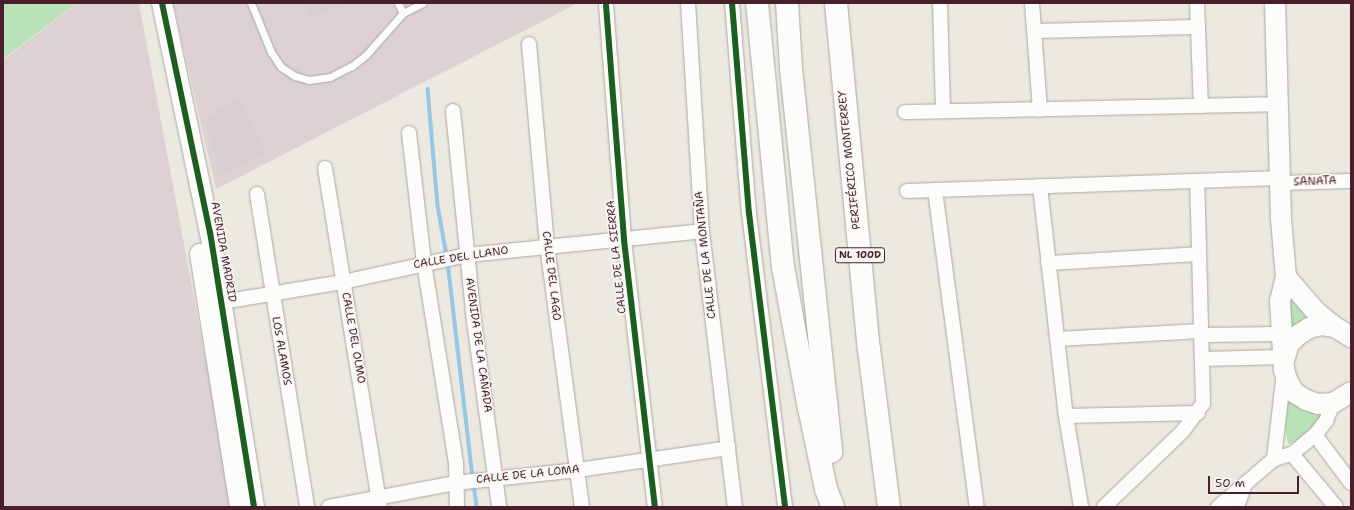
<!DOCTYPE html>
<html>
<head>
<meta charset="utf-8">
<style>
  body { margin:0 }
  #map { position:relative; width:1354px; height:510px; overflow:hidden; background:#ece9e0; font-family:"Shantell Sans",sans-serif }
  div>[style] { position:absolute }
  .industrial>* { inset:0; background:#ddd1d4 }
  .green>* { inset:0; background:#bae2b8 }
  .stream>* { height:3.5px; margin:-1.75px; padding:0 1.75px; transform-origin:1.75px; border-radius:1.75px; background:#95c8e6 }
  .building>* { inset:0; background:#d8ced3 }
  .roads { filter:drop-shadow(0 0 1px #aea7a3) drop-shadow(0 0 1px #aea7a3) }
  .lane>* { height:7px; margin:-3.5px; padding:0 3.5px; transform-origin:3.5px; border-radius:3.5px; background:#fcfcfa }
  .street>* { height:14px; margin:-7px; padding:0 7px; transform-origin:7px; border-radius:7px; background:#fcfcfa }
  .secondary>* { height:20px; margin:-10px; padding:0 10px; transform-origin:10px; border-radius:10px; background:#fcfcfa }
  .highway>* { height:22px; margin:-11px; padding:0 11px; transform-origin:11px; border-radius:11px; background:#fcfcfa }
  .cycleway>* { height:6px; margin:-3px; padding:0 3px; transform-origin:3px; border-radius:3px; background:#1b5e20 }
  span { translate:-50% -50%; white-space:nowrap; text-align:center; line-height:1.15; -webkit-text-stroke:3.5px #f6f6f2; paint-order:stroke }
  .shield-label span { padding:1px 3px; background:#f6f6f2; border:1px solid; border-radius:3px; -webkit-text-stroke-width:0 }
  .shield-label { font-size:10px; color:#4a1f2b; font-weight:700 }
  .street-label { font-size:11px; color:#4a1f2b }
  .frame { position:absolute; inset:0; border:4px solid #4a1f2b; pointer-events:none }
  .scale { position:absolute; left:1208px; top:476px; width:91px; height:18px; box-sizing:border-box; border:2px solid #4a1f2b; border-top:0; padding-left:5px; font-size:12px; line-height:14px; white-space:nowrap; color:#4a1f2b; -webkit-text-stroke:3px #f6f6f2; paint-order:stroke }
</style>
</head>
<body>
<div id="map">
  <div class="industrial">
    <div style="clip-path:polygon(78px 3px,139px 3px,233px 507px,3px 507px,3px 60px)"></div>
    <div style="clip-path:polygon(173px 3px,578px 3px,216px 189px)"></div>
  </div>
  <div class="green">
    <div style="clip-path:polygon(3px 3px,77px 3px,3px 59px)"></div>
    <div style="clip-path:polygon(1293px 296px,1310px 315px,1292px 337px,1285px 299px)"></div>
    <div style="clip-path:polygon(1289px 397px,1325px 415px,1300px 441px,1288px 444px,1284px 422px)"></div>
  </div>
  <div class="stream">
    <div style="left:428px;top:89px;width:117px;rotate:85.1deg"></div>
    <div style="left:438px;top:206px;width:51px;rotate:79.8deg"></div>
    <div style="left:448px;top:262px;width:218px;rotate:83.4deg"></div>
    <div style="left:474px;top:485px;width:22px;rotate:82deg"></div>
  </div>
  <div class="building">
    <div style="clip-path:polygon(302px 3px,344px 3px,309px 17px)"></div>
    <div style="clip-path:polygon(240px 99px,265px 154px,220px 174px,205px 118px)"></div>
  </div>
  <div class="roads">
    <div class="lane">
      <div style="left:251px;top:3px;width:53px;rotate:67.8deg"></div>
      <div style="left:271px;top:52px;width:18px;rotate:56deg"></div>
      <div style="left:281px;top:67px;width:17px;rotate:33deg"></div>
      <div style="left:295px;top:76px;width:15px;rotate:16deg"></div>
      <div style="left:309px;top:80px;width:21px;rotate:-8deg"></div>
      <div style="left:330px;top:77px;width:25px;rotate:-27deg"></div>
      <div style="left:352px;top:66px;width:18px;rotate:-38deg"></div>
      <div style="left:366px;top:55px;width:56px;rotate:-48.6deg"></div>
      <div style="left:403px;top:13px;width:22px;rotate:-27deg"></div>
      <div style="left:398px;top:3px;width:11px;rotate:63deg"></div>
    </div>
    <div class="street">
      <div style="left:688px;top:3px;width:228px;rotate:86.5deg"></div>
      <div style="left:702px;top:231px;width:278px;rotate:83.2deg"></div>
      <div style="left:732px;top:3px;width:211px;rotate:85.4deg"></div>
      <div style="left:749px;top:213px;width:296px;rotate:83deg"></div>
      <div style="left:940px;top:3px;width:108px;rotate:88.4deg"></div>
      <div style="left:1032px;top:3px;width:107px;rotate:85.7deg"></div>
      <div style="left:1197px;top:3px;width:103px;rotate:87.8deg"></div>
      <div style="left:606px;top:5px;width:236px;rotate:85.6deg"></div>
      <div style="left:624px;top:240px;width:269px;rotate:83.4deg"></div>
      <div style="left:1034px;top:31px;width:164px;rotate:-1.4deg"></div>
      <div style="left:529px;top:44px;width:202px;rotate:84.9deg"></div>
      <div style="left:547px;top:245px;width:264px;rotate:82.4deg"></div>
      <div style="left:453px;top:111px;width:211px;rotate:84.3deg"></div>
      <div style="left:474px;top:321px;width:188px;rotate:82.3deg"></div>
      <div style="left:905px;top:112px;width:373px;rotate:-1.2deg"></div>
      <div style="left:409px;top:133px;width:131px;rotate:83.4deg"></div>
      <div style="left:424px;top:263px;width:203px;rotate:80.9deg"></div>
      <div style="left:456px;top:463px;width:44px;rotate:88.7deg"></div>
      <div style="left:325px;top:168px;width:343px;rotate:80.8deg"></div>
      <div style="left:1280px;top:183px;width:71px;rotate:-1.6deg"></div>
      <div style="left:1040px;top:186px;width:231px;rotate:83.6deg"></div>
      <div style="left:1066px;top:416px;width:92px;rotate:80.6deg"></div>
      <div style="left:935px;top:190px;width:320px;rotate:82.5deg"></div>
      <div style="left:907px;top:191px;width:373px;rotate:-2deg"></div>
      <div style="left:257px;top:194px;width:317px;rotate:80.9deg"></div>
      <div style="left:1048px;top:263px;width:151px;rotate:-3.4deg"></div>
      <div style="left:222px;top:302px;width:123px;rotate:-9.4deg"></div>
      <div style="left:343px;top:282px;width:127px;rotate:-12.3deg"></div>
      <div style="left:467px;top:255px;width:236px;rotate:-5.8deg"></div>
      <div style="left:1201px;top:335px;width:82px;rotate:-0.7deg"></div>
      <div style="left:1058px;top:339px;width:143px;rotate:-3.2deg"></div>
      <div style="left:1202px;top:359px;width:83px;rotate:-1.4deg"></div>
      <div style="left:1284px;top:372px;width:88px;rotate:96.6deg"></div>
      <div style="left:1274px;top:459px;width:19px;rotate:-16deg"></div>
      <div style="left:1292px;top:454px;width:30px;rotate:-40deg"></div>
      <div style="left:1315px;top:435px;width:18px;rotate:-52deg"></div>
      <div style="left:1326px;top:421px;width:19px;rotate:-69deg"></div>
      <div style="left:1066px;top:416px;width:132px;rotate:-1.3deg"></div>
      <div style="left:1315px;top:435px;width:60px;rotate:53.1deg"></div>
      <div style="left:1292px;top:454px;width:69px;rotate:50.3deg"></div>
      <div style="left:329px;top:507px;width:128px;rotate:-10.8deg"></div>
      <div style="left:455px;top:483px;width:124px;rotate:-6deg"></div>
      <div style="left:578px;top:470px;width:152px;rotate:-8.3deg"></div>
      <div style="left:1104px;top:507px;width:110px;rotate:-43.9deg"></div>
      <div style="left:1183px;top:431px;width:34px;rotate:-54deg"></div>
      <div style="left:1203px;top:403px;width:222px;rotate:-91.5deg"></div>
      <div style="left:1218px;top:507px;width:74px;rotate:-40.6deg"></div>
      <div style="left:1237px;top:507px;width:24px;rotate:-71deg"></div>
    </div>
    <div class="secondary">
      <div style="left:162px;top:3px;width:234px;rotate:78.2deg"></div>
      <div style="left:210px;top:232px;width:278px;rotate:80.9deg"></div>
      <div style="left:1275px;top:3px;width:216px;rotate:88.4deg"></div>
      <div style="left:1281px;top:219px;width:58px;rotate:85.1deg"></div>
      <div style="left:1286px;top:277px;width:25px;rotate:104deg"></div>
      <div style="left:1280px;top:301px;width:69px;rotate:86.7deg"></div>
      <div style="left:1284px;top:370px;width:13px;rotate:72deg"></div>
      <div style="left:1288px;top:382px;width:13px;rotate:58deg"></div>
      <div style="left:1295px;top:393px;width:13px;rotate:32deg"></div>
      <div style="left:1306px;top:400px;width:13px;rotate:18deg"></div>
      <div style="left:1318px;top:404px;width:15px;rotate:-4deg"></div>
      <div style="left:1333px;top:403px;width:21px;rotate:-31deg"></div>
      <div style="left:200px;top:254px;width:256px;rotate:81deg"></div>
      <div style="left:1286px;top:277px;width:48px;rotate:49.3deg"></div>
      <div style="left:1317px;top:313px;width:23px;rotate:38deg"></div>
      <div style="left:1285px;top:357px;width:14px;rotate:-73deg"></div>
      <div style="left:1289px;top:344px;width:13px;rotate:-45deg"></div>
      <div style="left:1298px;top:335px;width:13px;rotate:-32deg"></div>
      <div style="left:1309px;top:328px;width:13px;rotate:-13deg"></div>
      <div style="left:1322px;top:325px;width:13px;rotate:9deg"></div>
      <div style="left:1335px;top:327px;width:19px;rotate:32deg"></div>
    </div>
    <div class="highway">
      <div style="left:757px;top:3px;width:265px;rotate:84.4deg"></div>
      <div style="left:783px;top:267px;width:143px;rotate:79.6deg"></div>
      <div style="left:809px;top:408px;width:83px;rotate:78.1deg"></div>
      <div style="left:826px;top:489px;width:19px;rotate:69deg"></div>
      <div style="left:787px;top:3px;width:66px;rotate:86.5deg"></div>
      <div style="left:791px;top:69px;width:385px;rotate:84deg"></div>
      <div style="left:836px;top:3px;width:348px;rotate:84.6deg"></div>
      <div style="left:869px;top:349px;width:159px;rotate:82.8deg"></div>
    </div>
  </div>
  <div class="cycleway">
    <div style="left:162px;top:3px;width:234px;rotate:78.2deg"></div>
    <div style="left:210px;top:232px;width:278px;rotate:80.9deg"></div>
    <div style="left:732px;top:3px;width:211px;rotate:85.4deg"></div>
    <div style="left:749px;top:213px;width:296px;rotate:83deg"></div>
    <div style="left:606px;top:5px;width:236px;rotate:85.6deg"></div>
    <div style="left:624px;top:240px;width:269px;rotate:83.4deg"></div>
  </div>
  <div class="shield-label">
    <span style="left:860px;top:255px">NL 100D</span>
  </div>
  <div class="street-label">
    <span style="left:850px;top:160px;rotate:-96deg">PERIFÉRICO MONTERREY</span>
    <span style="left:1315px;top:182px;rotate:-2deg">SANATA</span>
    <span style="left:223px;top:252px;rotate:80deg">AVENIDA MADRID</span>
    <span style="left:706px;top:255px;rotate:-96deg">CALLE DE LA MONTAÑA</span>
    <span style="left:617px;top:257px;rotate:-96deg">CALLE DE LA SIERRA</span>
    <span style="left:461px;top:258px;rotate:-9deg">CALLE DEL LLANO</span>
    <span style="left:551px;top:276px;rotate:83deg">CALLE DEL LAGO</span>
    <span style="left:353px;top:338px;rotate:80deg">CALLE DEL OLMO</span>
    <span style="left:478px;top:345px;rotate:82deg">AVENIDA DE LA CAÑADA</span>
    <span style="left:281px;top:351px;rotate:80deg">LOS ALAMOS</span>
    <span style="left:528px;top:475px;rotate:-6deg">CALLE DE LA LOMA</span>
  </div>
  <div class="frame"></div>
  <div class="scale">50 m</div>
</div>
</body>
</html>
